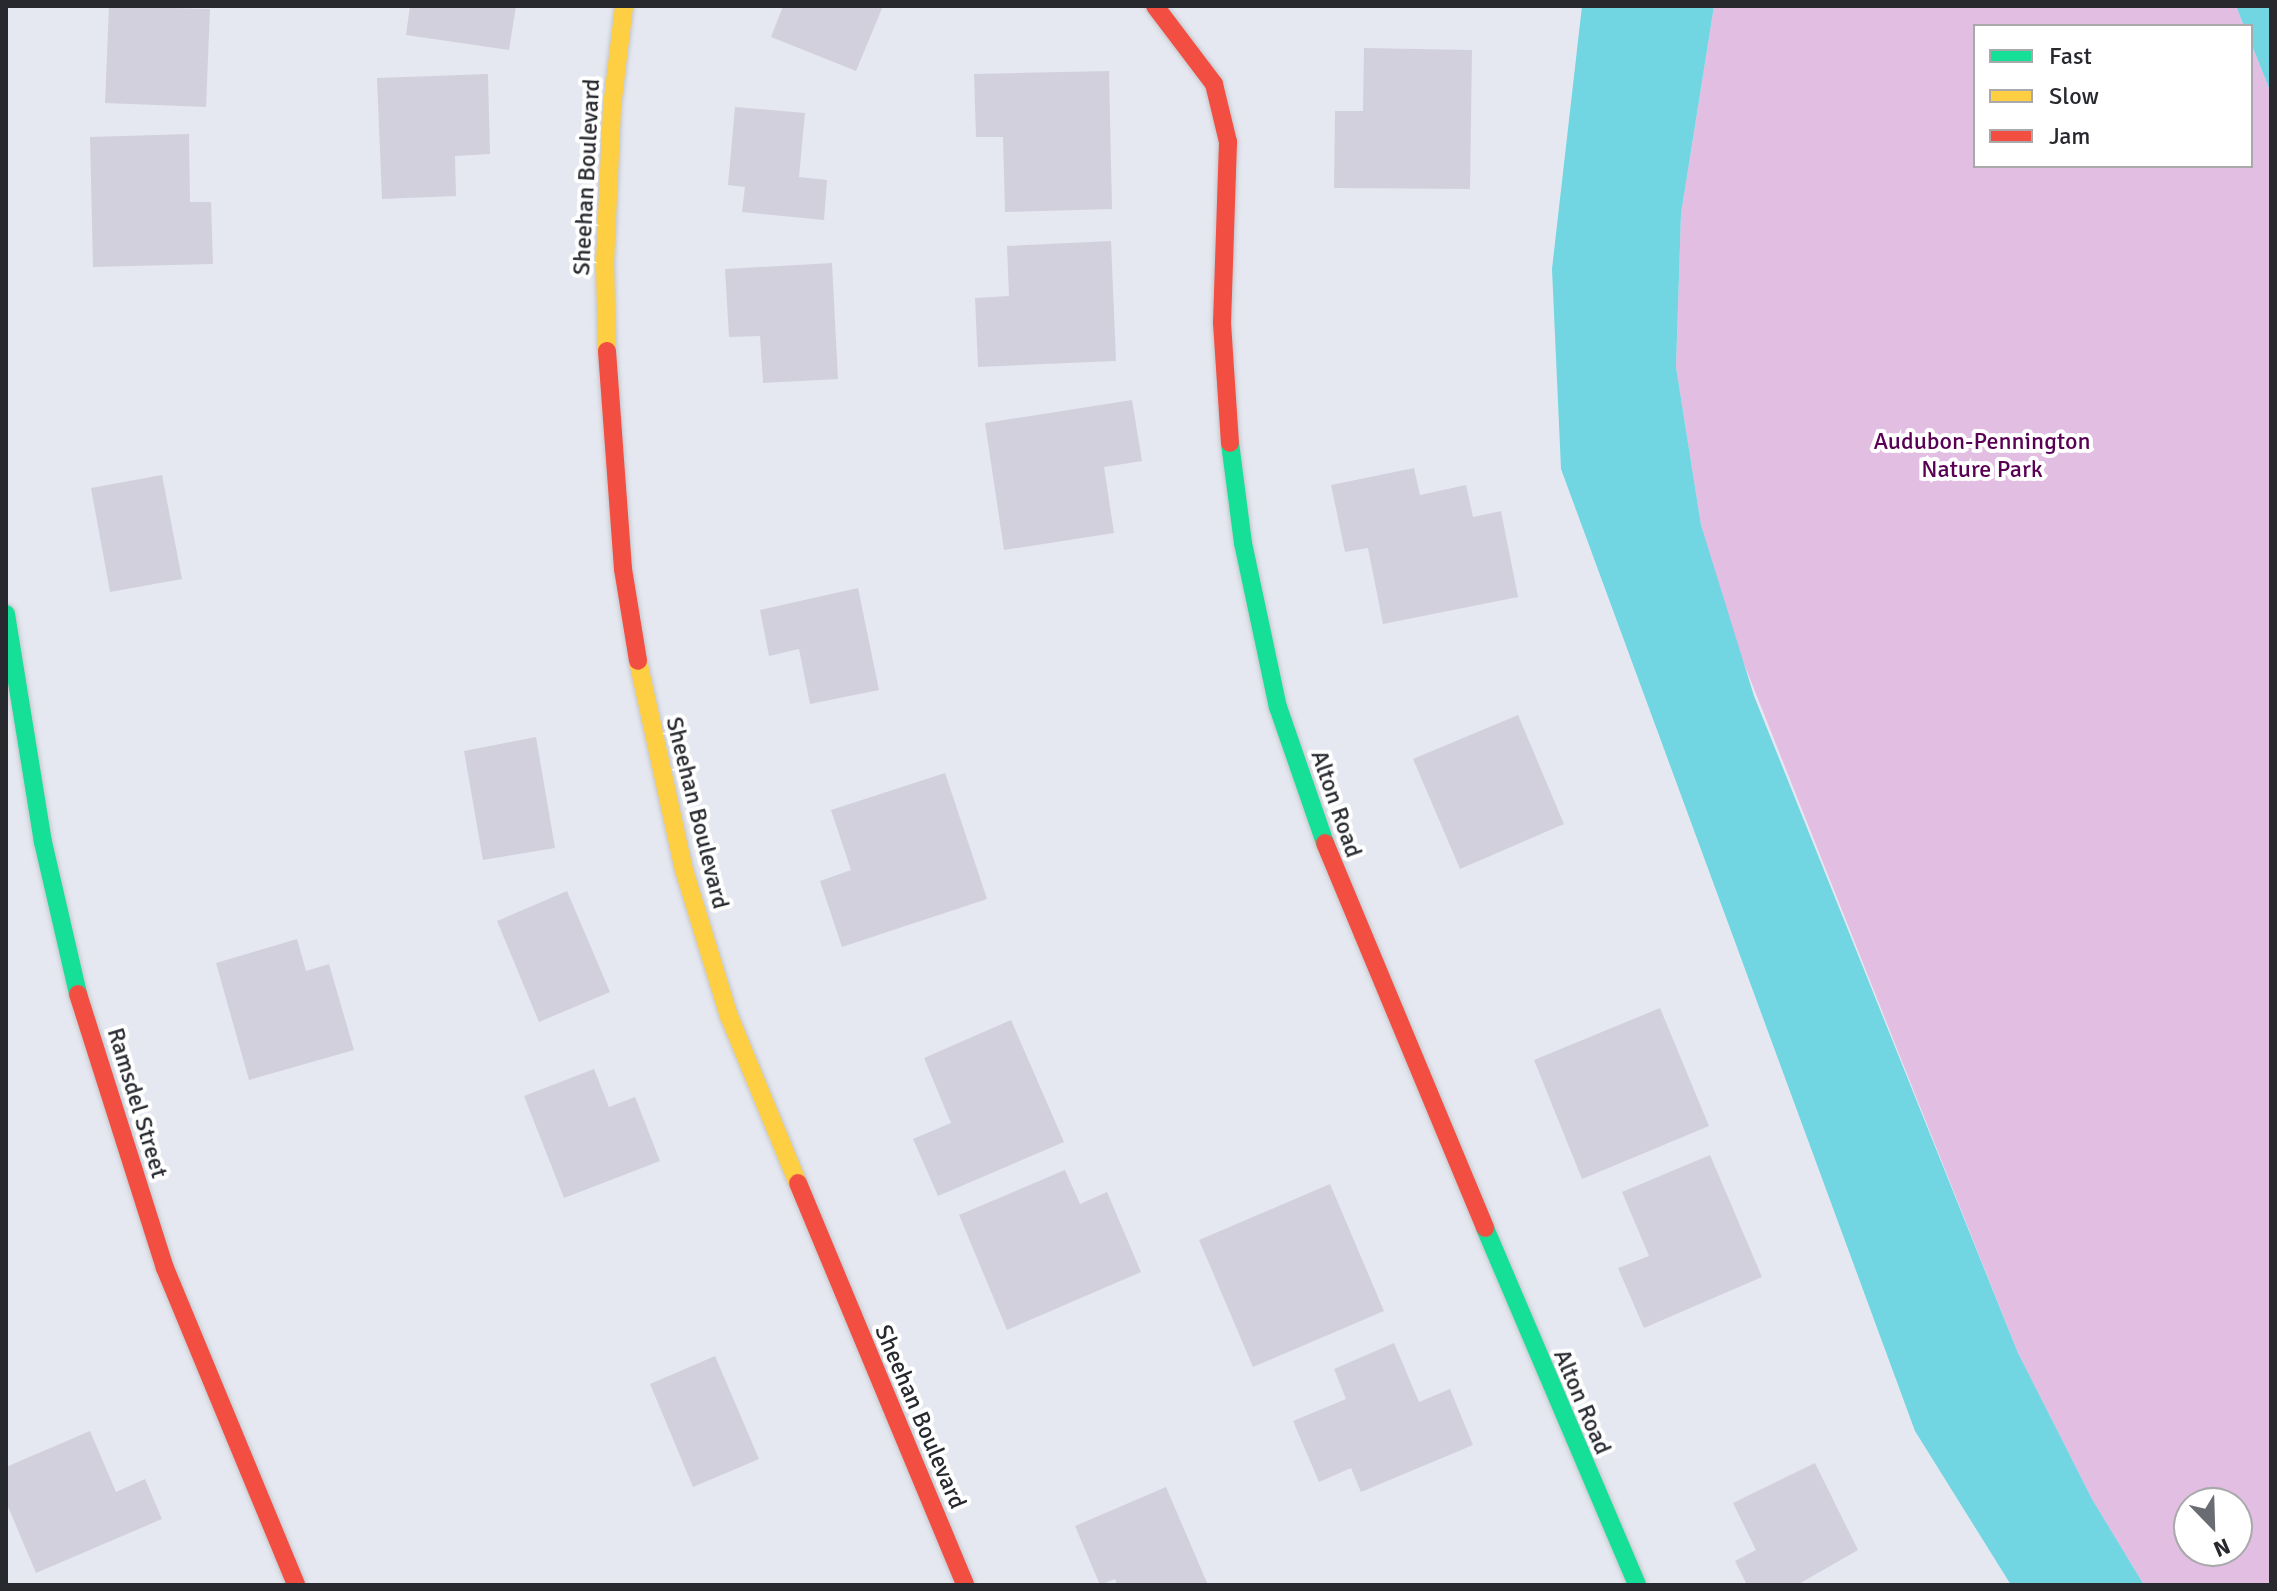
<!DOCTYPE html>
<html>
<head>
<meta charset="utf-8">
<style>
  body { margin:0 }
  #map { position:relative; width:2277px; height:1591px; overflow:hidden; background:#e5e8f0; font-family:Signika,sans-serif }
  div>[style] { position:absolute }
  .green>* { inset:0; background:#e2bee3 }
  .water>* { inset:0; background:#72d5e2 }
  .building>* { inset:0; background:#d2d0dd }
  .roads { filter:drop-shadow(0 0 2px #c4c6cc) drop-shadow(0 0 2px #c4c6cc) }
  .fast>* { height:18px; margin:-9px; padding:0 9px; transform-origin:9px; border-radius:9px; background:#16e098 }
  .slow>* { height:18px; margin:-9px; padding:0 9px; transform-origin:9px; border-radius:9px; background:#ffcf43 }
  .jam>* { height:18px; margin:-9px; padding:0 9px; transform-origin:9px; border-radius:9px; background:#f24e42 }
  span { translate:-50% -50%; white-space:nowrap; text-align:center; line-height:1.15; -webkit-text-stroke:8px #fff; paint-order:stroke }
  .street-label { font-size:24px; color:#27292f }
  .park-label { font-size:24px; color:#590055 }
  .frame { position:absolute; inset:0; border:8px solid #27292f; pointer-events:none }
  .legend { position:absolute; left:1973px; top:24px; width:280px; height:144px; box-sizing:border-box; background:#fff; border:2px solid #a9a9ac; margin:0; padding:10px 14px; list-style:none; font-size:24px; color:#27292f }
  .legend li { display:flex; align-items:center; gap:16px; height:40px }
  .legend b { width:40px; border:2px solid #a9a9ac }
  .north { position:absolute; left:2173px; top:1487px; width:80px; height:80px; box-sizing:border-box; background:#fff; border:2px solid #a9a9ac; border-radius:50%; rotate:157deg; font-size:22px; font-weight:700; line-height:32px; text-align:center; color:#27292f }
  .north::after { content:''; display:block; margin:auto; width:28px; height:36px; background:#6a6c73; clip-path:polygon(50% 0,100% 100%,50% 72%,0 100%) }
</style>
</head>
<body>
<div id="map">
  <div class="green">
    <div style="clip-path:polygon(evenodd,1714px 6px,2236px 6px,2244px 26px,1975px 26px,1975px 166px,2251px 166px,2251px 43px,2271px 93px,2271px 1585px,2144px 1585px,2092px 1499px,2018px 1353px,1727px 621px,1701px 525px,1676px 367px,1681px 214px,1714px 6px,2189px 1503px,2237px 1503px,2237px 1551px,2189px 1551px,2189px 1503px)"></div>
  </div>
  <div class="water">
    <div style="clip-path:polygon(1582px 6px,1714px 6px,1681px 214px,1676px 367px,1701px 525px,1754px 696px,2018px 1353px,2092px 1499px,2144px 1585px,2011px 1585px,1915px 1431px,1561px 469px,1552px 269px)"></div>
    <div style="clip-path:polygon(2236px 6px,2271px 6px,2271px 93px,2251px 43px,2251px 26px,2244px 26px)"></div>
  </div>
  <div class="building">
    <div style="clip-path:polygon(109px 6px,210px 9px,206px 107px,105px 103px)"></div>
    <div style="clip-path:polygon(410px 6px,516px 6px,509px 50px,406px 35px)"></div>
    <div style="clip-path:polygon(783px 6px,883px 6px,856px 71px,771px 37px)"></div>
    <div style="clip-path:polygon(1364px 48px,1472px 50px,1470px 189px,1334px 188px,1335px 111px,1363px 111px)"></div>
    <div style="clip-path:polygon(1109px 71px,1112px 209px,1005px 212px,1003px 137px,976px 137px,974px 74px)"></div>
    <div style="clip-path:polygon(488px 74px,490px 154px,455px 156px,456px 196px,382px 199px,377px 78px)"></div>
    <div style="clip-path:polygon(735px 107px,805px 113px,799px 177px,827px 180px,824px 220px,742px 212px,745px 187px,728px 185px)"></div>
    <div style="clip-path:polygon(189px 134px,190px 202px,211px 202px,213px 264px,93px 267px,90px 137px)"></div>
    <div style="clip-path:polygon(1111px 241px,1116px 361px,978px 367px,975px 298px,1009px 296px,1007px 246px)"></div>
    <div style="clip-path:polygon(832px 263px,838px 379px,763px 383px,760px 336px,729px 337px,725px 269px)"></div>
    <div style="clip-path:polygon(1132px 400px,1142px 461px,1104px 467px,1114px 533px,1004px 550px,985px 423px)"></div>
    <div style="clip-path:polygon(1414px 468px,1420px 495px,1466px 485px,1473px 517px,1501px 511px,1518px 597px,1383px 624px,1368px 548px,1345px 552px,1331px 485px)"></div>
    <div style="clip-path:polygon(162px 475px,182px 579px,110px 592px,91px 488px)"></div>
    <div style="clip-path:polygon(858px 588px,879px 690px,810px 704px,799px 649px,769px 656px,760px 610px)"></div>
    <div style="clip-path:polygon(1518px 715px,1564px 824px,1460px 869px,1413px 759px)"></div>
    <div style="clip-path:polygon(536px 737px,555px 848px,483px 860px,464px 751px)"></div>
    <div style="clip-path:polygon(945px 773px,987px 899px,842px 947px,820px 881px,851px 870px,831px 810px)"></div>
    <div style="clip-path:polygon(567px 891px,610px 992px,539px 1022px,497px 921px)"></div>
    <div style="clip-path:polygon(297px 939px,306px 971px,329px 964px,354px 1050px,249px 1080px,216px 963px)"></div>
    <div style="clip-path:polygon(1660px 1008px,1709px 1126px,1582px 1179px,1534px 1060px)"></div>
    <div style="clip-path:polygon(1011px 1020px,1064px 1142px,938px 1196px,913px 1139px,951px 1123px,924px 1058px)"></div>
    <div style="clip-path:polygon(594px 1069px,609px 1107px,635px 1097px,660px 1161px,564px 1198px,524px 1096px)"></div>
    <div style="clip-path:polygon(1710px 1155px,1762px 1277px,1644px 1328px,1618px 1268px,1649px 1256px,1622px 1192px)"></div>
    <div style="clip-path:polygon(1065px 1170px,1080px 1204px,1107px 1192px,1141px 1272px,1007px 1330px,959px 1215px)"></div>
    <div style="clip-path:polygon(1330px 1184px,1384px 1311px,1253px 1367px,1199px 1240px)"></div>
    <div style="clip-path:polygon(1394px 1343px,1419px 1402px,1450px 1389px,1473px 1445px,1361px 1492px,1351px 1468px,1319px 1482px,1293px 1421px,1346px 1399px,1334px 1369px)"></div>
    <div style="clip-path:polygon(715px 1356px,759px 1459px,693px 1487px,650px 1384px)"></div>
    <div style="clip-path:polygon(90px 1431px,116px 1492px,145px 1479px,162px 1519px,36px 1573px,6px 1502px,6px 1467px)"></div>
    <div style="clip-path:polygon(1815px 1463px,1858px 1550px,1797px 1585px,1747px 1585px,1735px 1561px,1756px 1550px,1733px 1503px)"></div>
    <div style="clip-path:polygon(1166px 1487px,1208px 1585px,1117px 1585px,1115px 1579px,1100px 1585px,1075px 1526px)"></div>
  </div>
  <div class="roads">
    <div class="fast">
      <div style="left:1230px;top:443px;width:101px;rotate:82.6deg"></div>
      <div style="left:1243px;top:543px;width:168px;rotate:78deg"></div>
      <div style="left:1278px;top:707px;width:144px;rotate:70.9deg"></div>
      <div style="left:6px;top:614px;width:231px;rotate:80.8deg"></div>
      <div style="left:43px;top:842px;width:156px;rotate:77deg"></div>
      <div style="left:1485px;top:1228px;width:388px;rotate:66.9deg"></div>
    </div>
    <div class="slow">
      <div style="left:607px;top:351px;width:89px;rotate:-91.3deg"></div>
      <div style="left:605px;top:262px;width:155px;rotate:-87.4deg"></div>
      <div style="left:612px;top:107px;width:102px;rotate:-83.2deg"></div>
      <div style="left:638px;top:661px;width:214px;rotate:77.6deg"></div>
      <div style="left:684px;top:870px;width:153px;rotate:72.9deg"></div>
      <div style="left:729px;top:1016px;width:181px;rotate:67.6deg"></div>
    </div>
    <div class="jam">
      <div style="left:1155px;top:6px;width:98px;rotate:52.9deg"></div>
      <div style="left:1214px;top:84px;width:60px;rotate:76.4deg"></div>
      <div style="left:1228px;top:142px;width:181px;rotate:91.9deg"></div>
      <div style="left:1222px;top:323px;width:120px;rotate:86.2deg"></div>
      <div style="left:607px;top:351px;width:219px;rotate:85.8deg"></div>
      <div style="left:623px;top:569px;width:93px;rotate:80.7deg"></div>
      <div style="left:1325px;top:843px;width:417px;rotate:67.4deg"></div>
      <div style="left:78px;top:994px;width:287px;rotate:72.4deg"></div>
      <div style="left:165px;top:1268px;width:343px;rotate:67.5deg"></div>
      <div style="left:798px;top:1183px;width:435px;rotate:67.4deg"></div>
    </div>
  </div>
  <div class="street-label">
    <span style="left:587px;top:177px;rotate:-87deg">Sheehan Boulevard</span>
    <span style="left:1336px;top:804px;rotate:71deg">Alton Road</span>
    <span style="left:697px;top:813px;rotate:76deg">Sheehan Boulevard</span>
    <span style="left:137px;top:1103px;rotate:73deg">Ramsdel Street</span>
    <span style="left:1582px;top:1402px;rotate:67deg">Alton Road</span>
    <span style="left:920px;top:1417px;rotate:67deg">Sheehan Boulevard</span>
  </div>
  <div class="park-label">
    <span style="left:1982px;top:456px">Audubon-Pennington<br>Nature Park</span>
  </div>
  <div class="frame"></div>
  <ul class="legend">
  <li><b style="height:10px;background:#16e098"></b>Fast</li>
  <li><b style="height:10px;background:#ffcf43"></b>Slow</li>
  <li><b style="height:10px;background:#f24e42"></b>Jam</li>
  </ul>
  <div class="north">N</div>
</div>
</body>
</html>
